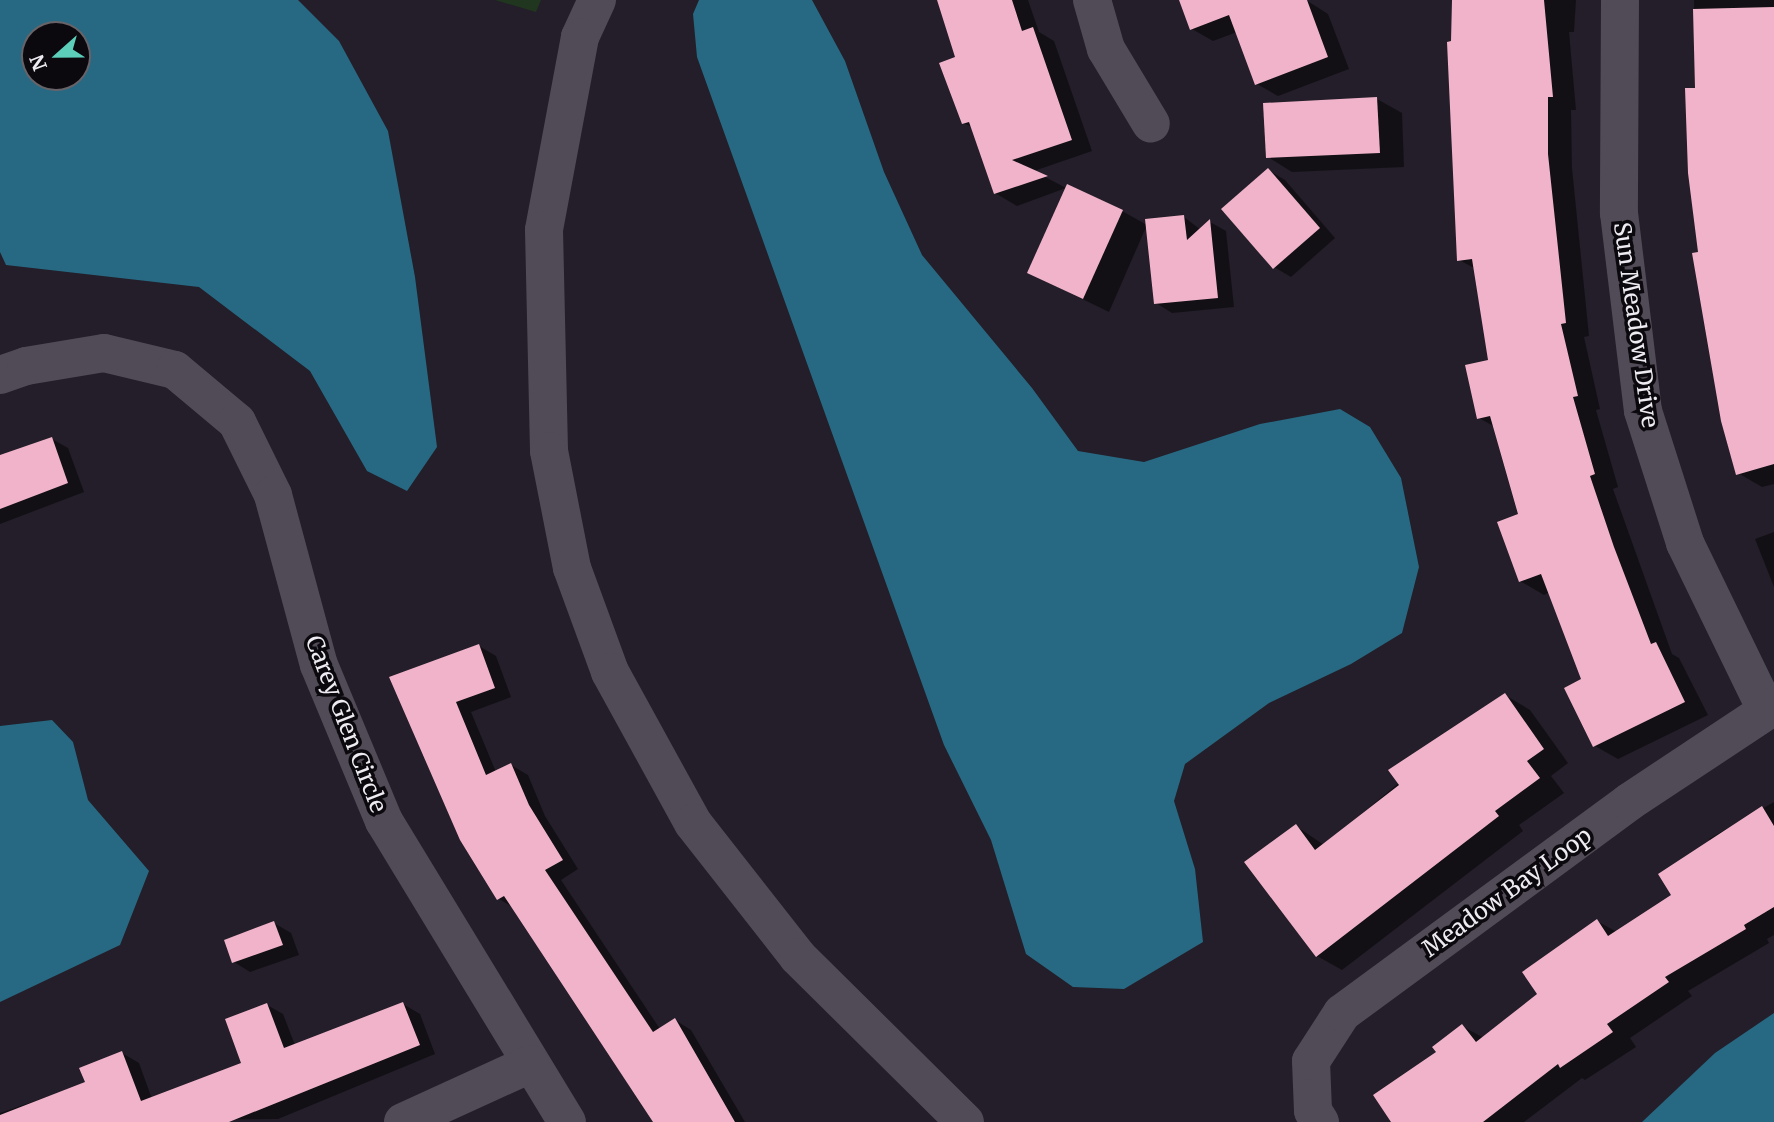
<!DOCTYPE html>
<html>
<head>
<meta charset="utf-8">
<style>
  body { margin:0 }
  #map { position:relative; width:1774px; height:1122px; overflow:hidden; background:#231e29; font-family:Merriweather,serif }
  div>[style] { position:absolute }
  .green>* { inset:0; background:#20361e }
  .water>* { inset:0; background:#276982 }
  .shadow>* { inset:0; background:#0007 }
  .building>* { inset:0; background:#f1b3c9 }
  .minor>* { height:38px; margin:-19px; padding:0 19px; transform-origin:19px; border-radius:19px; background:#514b57 }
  span { translate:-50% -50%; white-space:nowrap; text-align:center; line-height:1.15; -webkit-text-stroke:7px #0c090e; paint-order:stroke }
  .street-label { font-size:23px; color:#efebf2 }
  .north { position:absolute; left:21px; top:21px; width:70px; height:70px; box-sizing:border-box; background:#0c090e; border:2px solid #676369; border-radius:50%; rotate:249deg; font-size:19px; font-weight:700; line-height:28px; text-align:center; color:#efebf2 }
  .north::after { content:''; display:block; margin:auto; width:24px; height:32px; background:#5cceba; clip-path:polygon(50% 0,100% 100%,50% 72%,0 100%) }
</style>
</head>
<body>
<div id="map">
  <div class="green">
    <div style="clip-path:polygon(495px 0,541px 0,536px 12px)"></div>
  </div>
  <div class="water">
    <div style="clip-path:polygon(evenodd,0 0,298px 0,339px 41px,388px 131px,415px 277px,437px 447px,407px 491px,367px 471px,310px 371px,199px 287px,6px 265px,0 252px,0 0,35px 35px,77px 35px,77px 77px,35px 77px,35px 35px)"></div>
    <div style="clip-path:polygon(699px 0,812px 0,845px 61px,884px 172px,922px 255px,1032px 388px,1078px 451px,1144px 462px,1260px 424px,1340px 409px,1370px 427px,1401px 478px,1419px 567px,1402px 633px,1351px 664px,1269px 703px,1185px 764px,1174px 801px,1195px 869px,1203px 942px,1124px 989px,1073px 987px,1026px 954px,991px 840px,944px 745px,697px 57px,693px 14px)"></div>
    <div style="clip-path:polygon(52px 720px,73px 742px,88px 800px,149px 871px,120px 945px,0 1002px,0 726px)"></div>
    <div style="clip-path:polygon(1774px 1013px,1774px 1122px,1642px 1122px,1715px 1053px)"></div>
  </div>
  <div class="shadow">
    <div style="clip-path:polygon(939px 0,1028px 0,1039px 32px,1054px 41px,1092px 151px,1034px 171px,1066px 188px,1017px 206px,995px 193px,973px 128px,964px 123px,957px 58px)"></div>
    <div style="clip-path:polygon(1180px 0,1306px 0,1328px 14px,1349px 69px,1278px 96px,1257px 84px,1237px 32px,1213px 41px,1192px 29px)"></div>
    <div style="clip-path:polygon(1454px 0,1576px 0,1574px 32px,1569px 32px,1576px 110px,1571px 110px,1572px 168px,1589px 336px,1584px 337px,1600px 409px,1596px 410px,1618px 487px,1613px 489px,1672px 654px,1679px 658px,1708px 715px,1618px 759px,1595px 746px,1584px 680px,1550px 592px,1544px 595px,1520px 581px,1520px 515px,1495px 427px,1479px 418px,1490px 361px,1476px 269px,1459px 260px)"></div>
    <div style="clip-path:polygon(1694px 0,1774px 0,1774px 484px,1762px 487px,1738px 473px,1700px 253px)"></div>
    <div style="clip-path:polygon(1377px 99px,1402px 113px,1404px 167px,1292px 172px,1268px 157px)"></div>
    <div style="clip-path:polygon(1268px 170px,1285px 180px,1335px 238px,1291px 277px,1274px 267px)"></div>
    <div style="clip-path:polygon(1122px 211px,1147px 225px,1109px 312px,1029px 273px)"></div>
    <div style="clip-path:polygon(1184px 217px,1201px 230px,1210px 222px,1226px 231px,1234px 307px,1172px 313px,1156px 303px)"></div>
    <div style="clip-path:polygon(52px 439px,68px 448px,84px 492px,0 524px,0 458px)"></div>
    <div style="clip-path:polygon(1774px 532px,1774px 587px,1755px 539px)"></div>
    <div style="clip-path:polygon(479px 646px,496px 656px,511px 697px,471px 712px,496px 772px,511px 765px,528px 775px,545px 816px,578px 869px,561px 880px,660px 1029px,675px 1020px,691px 1030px,745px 1122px,653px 1122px,514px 908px,499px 899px,392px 678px)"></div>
    <div style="clip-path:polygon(1505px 695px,1530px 710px,1568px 763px,1551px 776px,1564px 793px,1519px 825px,1523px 831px,1342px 970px,1317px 956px,1247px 862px,1296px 826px,1324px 845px)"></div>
    <div style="clip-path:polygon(1774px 802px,1774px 935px,1767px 939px,1769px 943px,1688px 991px,1692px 996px,1630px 1038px,1636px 1047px,1585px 1080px,1582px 1078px,1524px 1122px,1394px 1122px,1439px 1053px,1462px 1026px,1484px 1038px,1539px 995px,1597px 921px,1617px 932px,1673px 895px,1712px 843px,1709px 839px)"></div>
    <div style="clip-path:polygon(274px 923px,291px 933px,299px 955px,250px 972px,234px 962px)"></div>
    <div style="clip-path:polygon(403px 1004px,420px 1014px,435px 1054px,278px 1119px,0 1122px,0 1113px,87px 1083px,122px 1053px,139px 1063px,152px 1099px,244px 1064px,267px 1005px,283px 1014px,295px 1045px)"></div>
  </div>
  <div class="building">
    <div style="clip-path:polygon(937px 0,1012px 0,1022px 31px,1033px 27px,1072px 140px,1012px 160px,1048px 176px,994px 194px,969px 122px,962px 124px,939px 63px,955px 57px)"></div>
    <div style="clip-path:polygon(1179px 0,1307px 0,1328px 57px,1255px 85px,1229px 15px,1190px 30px)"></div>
    <div style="clip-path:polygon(1452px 0,1544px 0,1553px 97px,1548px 97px,1548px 154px,1566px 323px,1561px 324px,1578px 396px,1573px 397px,1595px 474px,1590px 476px,1614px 547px,1651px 644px,1656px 642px,1685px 702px,1593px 747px,1564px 688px,1581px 679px,1541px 574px,1519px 582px,1497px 522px,1518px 514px,1490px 416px,1477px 419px,1465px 365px,1488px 360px,1472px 259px,1457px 261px,1447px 42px,1451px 41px)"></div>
    <div style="clip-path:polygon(1774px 7px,1774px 464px,1736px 475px,1721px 421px,1692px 253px,1698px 252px,1688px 173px,1685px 88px,1695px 88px,1693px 9px)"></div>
    <div style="clip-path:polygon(1377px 97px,1380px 153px,1266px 158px,1263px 103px)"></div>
    <div style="clip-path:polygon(1268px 168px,1320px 228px,1273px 269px,1221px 209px)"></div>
    <div style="clip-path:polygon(1067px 184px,1123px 210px,1083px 299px,1027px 273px)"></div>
    <div style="clip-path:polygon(1184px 215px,1187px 240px,1210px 219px,1218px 298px,1154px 304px,1145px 219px)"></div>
    <div style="clip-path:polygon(52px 437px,68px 483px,0 509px,0 455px)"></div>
    <div style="clip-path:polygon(479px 644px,495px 688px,456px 702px,486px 775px,511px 763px,529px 805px,563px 860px,545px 870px,653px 1032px,675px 1018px,735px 1122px,653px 1122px,504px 896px,497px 900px,460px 840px,389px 677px)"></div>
    <div style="clip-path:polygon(1505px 693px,1544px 749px,1527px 761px,1540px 778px,1495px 811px,1499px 816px,1316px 957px,1244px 862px,1296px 824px,1315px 850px,1399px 785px,1388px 770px)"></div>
    <div style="clip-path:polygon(1762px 806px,1774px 826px,1774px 907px,1744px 925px,1746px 929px,1665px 977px,1669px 982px,1607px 1024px,1613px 1032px,1560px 1068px,1558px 1064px,1483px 1122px,1391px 1122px,1373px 1095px,1436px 1052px,1432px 1047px,1462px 1024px,1476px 1042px,1537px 994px,1522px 972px,1597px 919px,1608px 936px,1671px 895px,1658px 874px)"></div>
    <div style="clip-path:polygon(274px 921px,283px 945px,232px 963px,224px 940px)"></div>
    <div style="clip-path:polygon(403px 1002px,420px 1045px,229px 1122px,0 1122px,0 1115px,85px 1082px,79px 1068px,122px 1051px,141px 1101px,241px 1063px,225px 1019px,267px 1003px,284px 1048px)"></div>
  </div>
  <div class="minor">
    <div style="left:597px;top:0;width:41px;rotate:114.7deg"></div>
    <div style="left:580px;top:37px;width:196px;rotate:100.6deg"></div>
    <div style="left:544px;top:230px;width:221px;rotate:88.7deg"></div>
    <div style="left:549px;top:451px;width:119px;rotate:78.9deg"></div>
    <div style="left:572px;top:568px;width:111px;rotate:69.9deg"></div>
    <div style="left:610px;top:672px;width:172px;rotate:61.2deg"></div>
    <div style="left:693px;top:823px;width:170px;rotate:51.9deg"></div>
    <div style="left:798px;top:957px;width:235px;rotate:44.7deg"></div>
    <div style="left:1092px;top:0;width:51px;rotate:74.1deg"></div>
    <div style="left:1106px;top:49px;width:87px;rotate:59deg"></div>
    <div style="left:1620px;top:0;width:213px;rotate:90.3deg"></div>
    <div style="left:1619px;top:213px;width:199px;rotate:83.1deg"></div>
    <div style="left:1643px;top:411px;width:139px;rotate:72.3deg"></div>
    <div style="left:1685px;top:543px;width:186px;rotate:64.1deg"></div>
    <div style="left:0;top:375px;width:28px;rotate:-19deg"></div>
    <div style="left:26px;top:366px;width:79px;rotate:-9.5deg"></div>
    <div style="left:104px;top:353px;width:73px;rotate:13.5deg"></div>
    <div style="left:175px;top:370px;width:81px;rotate:40deg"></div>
    <div style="left:237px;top:422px;width:81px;rotate:63.7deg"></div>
    <div style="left:273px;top:495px;width:176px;rotate:74.9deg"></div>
    <div style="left:319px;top:665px;width:169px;rotate:67.4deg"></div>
    <div style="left:384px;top:821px;width:352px;rotate:58.7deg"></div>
    <div style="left:403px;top:1122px;width:140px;rotate:-24.5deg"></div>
    <div style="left:1320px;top:1122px;width:13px;rotate:-122deg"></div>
    <div style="left:1313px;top:1111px;width:50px;rotate:-92.3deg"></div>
    <div style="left:1311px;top:1061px;width:57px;rotate:-57.1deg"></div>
    <div style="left:1342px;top:1013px;width:356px;rotate:-36.3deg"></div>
    <div style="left:1629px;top:802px;width:174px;rotate:-33.5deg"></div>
  </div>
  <div class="street-label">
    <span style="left:1636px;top:325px;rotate:82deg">Sun Meadow Drive</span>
    <span style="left:346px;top:724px;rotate:69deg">Carey Glen Circle</span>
    <span style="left:1507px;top:892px;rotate:-36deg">Meadow Bay Loop</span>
  </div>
  <div class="north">N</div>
</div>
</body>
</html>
